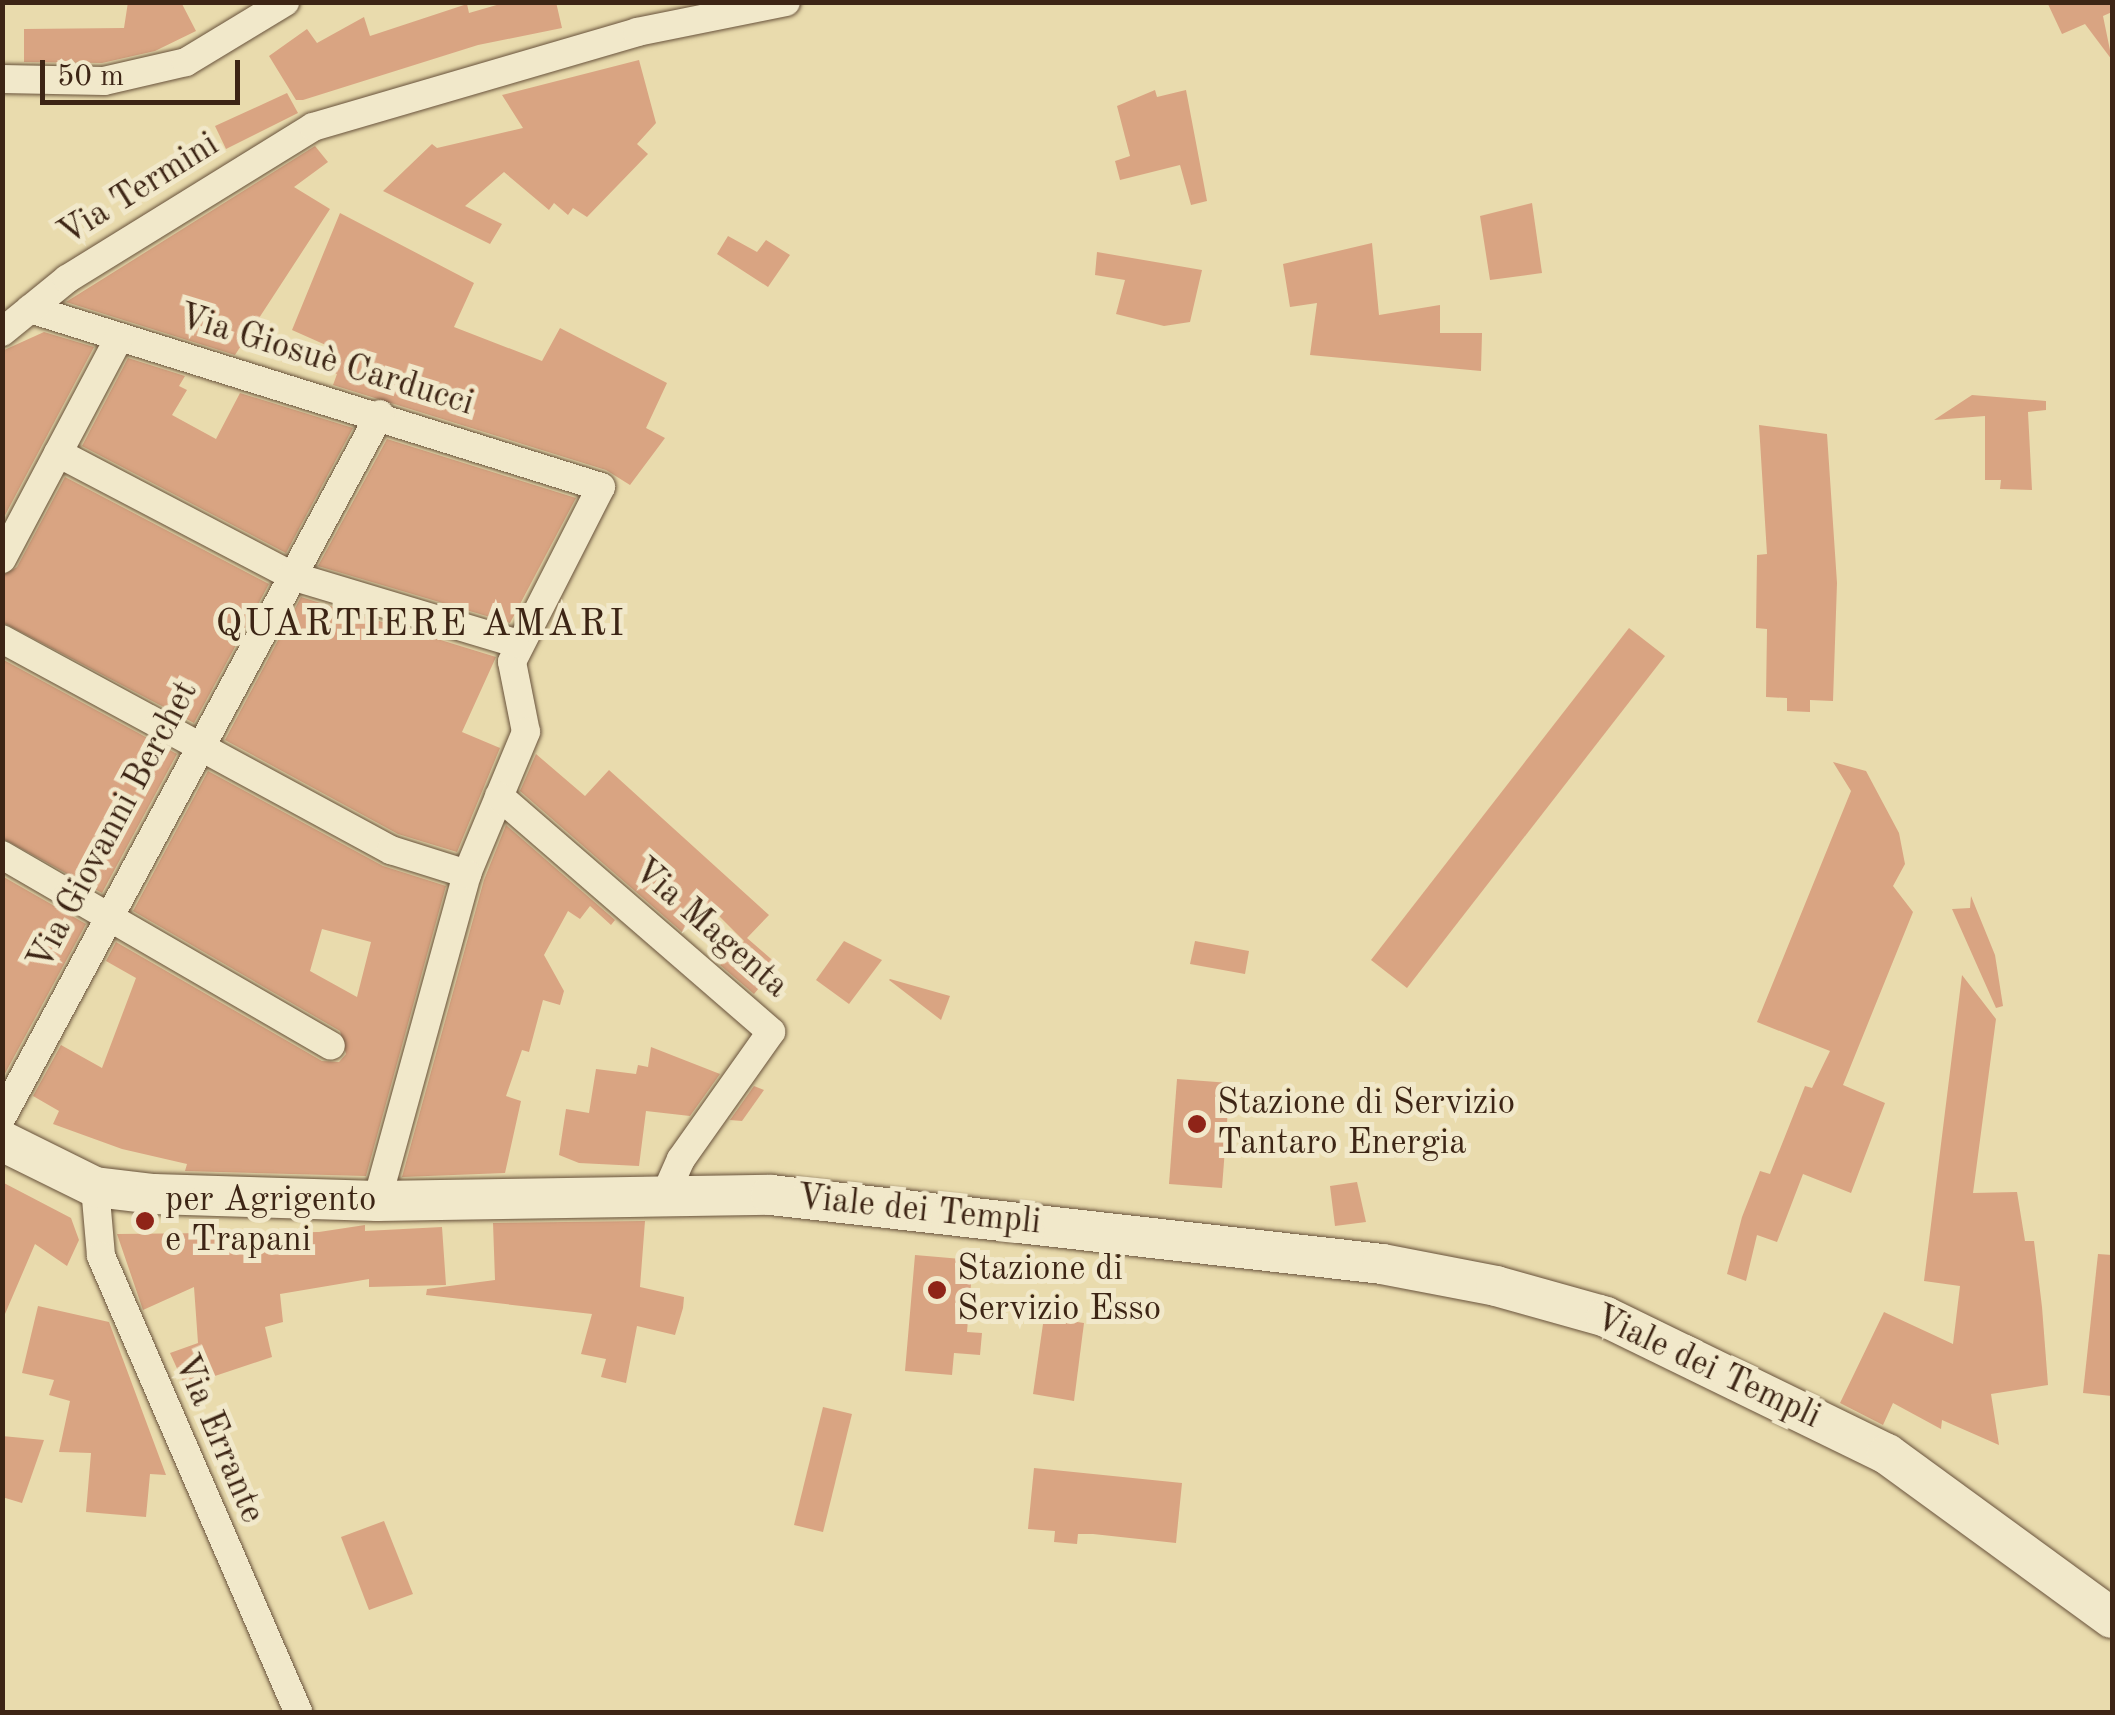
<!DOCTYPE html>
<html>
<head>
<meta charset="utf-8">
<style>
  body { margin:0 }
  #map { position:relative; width:2115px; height:1715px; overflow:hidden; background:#e9dbad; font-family:"Old Standard TT",serif }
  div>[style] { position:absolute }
  .building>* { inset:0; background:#d9a482 }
  .roads { filter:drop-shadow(0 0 2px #68523b) drop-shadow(0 0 2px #68523b) }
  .street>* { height:28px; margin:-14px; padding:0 14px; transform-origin:14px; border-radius:14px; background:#f1e8ca }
  .secondary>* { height:40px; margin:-20px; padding:0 20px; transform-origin:20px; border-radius:20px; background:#f1e8ca }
  .dots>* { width:28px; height:28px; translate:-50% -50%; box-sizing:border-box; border:5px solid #f1e8ca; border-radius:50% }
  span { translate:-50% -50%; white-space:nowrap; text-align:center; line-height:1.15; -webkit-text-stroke:10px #f1e8ca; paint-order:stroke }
  .street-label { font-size:35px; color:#3d2515 }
  .poi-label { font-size:35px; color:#3d2515 }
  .left { translate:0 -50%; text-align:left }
  .neighbourhood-label { font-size:38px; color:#3d2515; letter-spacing:2.5px }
  .frame { position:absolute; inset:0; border:5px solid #3d2515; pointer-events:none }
  .scale { position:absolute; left:40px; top:60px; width:200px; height:45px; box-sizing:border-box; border:5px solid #3d2515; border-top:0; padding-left:12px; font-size:30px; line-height:35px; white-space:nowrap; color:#3d2515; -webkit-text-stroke:8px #f1e8ca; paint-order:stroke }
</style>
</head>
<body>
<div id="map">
  <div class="building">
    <div style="clip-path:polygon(128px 2px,181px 2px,196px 31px,155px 51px,102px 63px,24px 62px,24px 29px,124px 28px)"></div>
    <div style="clip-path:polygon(507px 2px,556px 2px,562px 28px,478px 45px,303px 100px,296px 100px,269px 56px,307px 29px,317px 43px,364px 17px,370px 36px,467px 4px,469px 13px)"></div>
    <div style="clip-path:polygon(2047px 2px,2112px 2px,2112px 12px,2103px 16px,2112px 60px,2085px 24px,2062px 34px)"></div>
    <div style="clip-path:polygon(639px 60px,656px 123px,637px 144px,648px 154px,587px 217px,573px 208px,568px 215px,554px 203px,549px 210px,504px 172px,465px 206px,502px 224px,490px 244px,383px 191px,432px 144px,437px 148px,523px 128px,502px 95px)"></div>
    <div style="clip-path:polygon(1155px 90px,1157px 97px,1186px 90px,1207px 201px,1191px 205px,1180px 165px,1120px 180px,1115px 161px,1130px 156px,1117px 106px)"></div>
    <div style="clip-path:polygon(287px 93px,298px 113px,226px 149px,215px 126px)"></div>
    <div style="clip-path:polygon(315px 146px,328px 162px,294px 187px,330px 209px,235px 355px,66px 302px)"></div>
    <div style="clip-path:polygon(1532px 203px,1542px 273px,1490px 280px,1480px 216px)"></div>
    <div style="clip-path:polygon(340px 213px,474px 283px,454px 327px,542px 361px,560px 328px,667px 383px,646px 428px,665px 438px,630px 485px,606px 470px,333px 385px,337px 374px,319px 366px,328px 346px,292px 330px)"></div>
    <div style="clip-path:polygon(728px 236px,757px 252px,766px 240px,790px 255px,768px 287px,717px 254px)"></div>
    <div style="clip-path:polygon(1372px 243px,1379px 315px,1440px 305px,1440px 333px,1482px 333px,1481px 371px,1310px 355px,1317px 303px,1290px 307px,1283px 264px)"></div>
    <div style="clip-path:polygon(1097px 252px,1202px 270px,1190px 322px,1164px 326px,1116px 314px,1125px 280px,1095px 275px)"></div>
    <div style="clip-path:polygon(44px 332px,94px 347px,2px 521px,2px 351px)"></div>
    <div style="clip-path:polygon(128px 358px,185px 376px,179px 386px,187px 390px,172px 415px,216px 439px,240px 393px,353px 428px,286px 553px,82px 446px)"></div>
    <div style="clip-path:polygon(1972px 395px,2046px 401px,2046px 410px,2028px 412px,2032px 490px,2000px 489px,2001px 480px,1985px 480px,1985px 416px,1934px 420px)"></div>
    <div style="clip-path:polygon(1759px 425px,1827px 434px,1837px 583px,1833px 701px,1810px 700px,1810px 712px,1787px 711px,1787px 698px,1766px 697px,1767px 629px,1756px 628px,1757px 555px,1767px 554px)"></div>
    <div style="clip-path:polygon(387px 439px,576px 498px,510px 623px,318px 566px)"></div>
    <div style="clip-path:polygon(65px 477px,269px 584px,194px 723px,2px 622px,2px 576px,17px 567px)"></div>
    <div style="clip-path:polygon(301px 597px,496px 657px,462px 732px,500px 748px,457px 852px,398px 834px,225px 740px)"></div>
    <div style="clip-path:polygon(1629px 628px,1665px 656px,1407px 988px,1371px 960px)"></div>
    <div style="clip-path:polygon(2px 659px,177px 754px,102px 893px,2px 838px)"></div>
    <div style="clip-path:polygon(536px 754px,585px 796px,609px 770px,769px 915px,747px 938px,778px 965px,754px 994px,720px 965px,744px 941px,708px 905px,682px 932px,520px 791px)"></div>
    <div style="clip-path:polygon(1833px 762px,1866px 771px,1899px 833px,1905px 864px,1893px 886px,1913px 912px,1843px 1085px,1885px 1103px,1851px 1193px,1803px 1174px,1777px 1242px,1757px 1235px,1746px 1281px,1727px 1274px,1742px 1217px,1760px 1171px,1770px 1174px,1805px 1086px,1812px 1088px,1830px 1051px,1757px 1022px,1851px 791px)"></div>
    <div style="clip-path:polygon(evenodd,208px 771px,383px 866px,446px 886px,366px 1176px,185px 1171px,187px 1164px,122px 1149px,53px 1124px,59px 1111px,33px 1096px,61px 1045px,102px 1068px,136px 978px,106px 961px,116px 942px,322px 1061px,339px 1062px,346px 1054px,340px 1031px,133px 911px,208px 771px,322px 929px,371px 942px,357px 997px,310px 971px,322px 929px)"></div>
    <div style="clip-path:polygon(506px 825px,615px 920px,611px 925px,590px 906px,580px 919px,568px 911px,544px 955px,564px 991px,560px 1005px,543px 1000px,529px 1052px,522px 1050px,506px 1096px,521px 1101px,505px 1173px,402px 1177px,484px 880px)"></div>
    <div style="clip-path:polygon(2px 876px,86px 924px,2px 1079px)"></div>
    <div style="clip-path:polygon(1971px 896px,1995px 955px,2003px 1006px,1996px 1008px,1952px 909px,1970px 908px)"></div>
    <div style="clip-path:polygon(844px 941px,882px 960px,849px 1004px,816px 980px)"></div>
    <div style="clip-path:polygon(1195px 941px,1249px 951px,1245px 974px,1190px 964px)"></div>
    <div style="clip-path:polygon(1962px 975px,1996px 1019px,1973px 1193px,2017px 1192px,2025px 1241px,2034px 1241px,2042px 1307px,2048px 1385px,1991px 1394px,1999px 1445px,1942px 1420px,1941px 1429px,1893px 1403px,1883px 1425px,1840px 1403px,1884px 1312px,1953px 1344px,1960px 1286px,1924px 1281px)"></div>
    <div style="clip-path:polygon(890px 979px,950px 996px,941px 1020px,889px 980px)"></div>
    <div style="clip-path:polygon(651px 1047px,720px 1074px,690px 1116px,646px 1111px,639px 1166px,579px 1163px,559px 1155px,566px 1109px,589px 1113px,596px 1069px,636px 1074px,638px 1065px,648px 1067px)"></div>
    <div style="clip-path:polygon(1177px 1079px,1230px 1083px,1222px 1188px,1169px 1184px)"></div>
    <div style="clip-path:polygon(754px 1086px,764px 1090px,742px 1121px,730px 1120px)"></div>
    <div style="clip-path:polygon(2px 1182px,71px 1218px,79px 1240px,67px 1266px,35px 1244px,2px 1321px)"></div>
    <div style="clip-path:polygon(1357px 1182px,1366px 1222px,1335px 1226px,1330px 1186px)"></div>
    <div style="clip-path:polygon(645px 1221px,640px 1287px,684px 1297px,683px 1308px,675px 1335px,637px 1326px,626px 1383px,601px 1377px,606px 1359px,581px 1354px,592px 1314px,426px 1295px,427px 1289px,495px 1280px,493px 1223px)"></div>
    <div style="clip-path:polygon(365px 1225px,365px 1231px,442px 1227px,446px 1285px,369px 1287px,369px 1279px,280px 1294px,283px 1322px,265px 1327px,272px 1357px,185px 1386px,170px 1353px,198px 1343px,194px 1287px,143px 1310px,117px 1234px,319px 1232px)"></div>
    <div style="clip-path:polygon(2098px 1254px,2112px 1255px,2112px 1396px,2083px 1393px)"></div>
    <div style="clip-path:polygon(915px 1255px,973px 1260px,967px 1332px,982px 1333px,980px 1355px,954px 1353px,952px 1375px,905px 1371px)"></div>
    <div style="clip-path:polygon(38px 1306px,109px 1322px,166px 1475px,150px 1474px,146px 1517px,86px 1512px,91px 1453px,59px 1452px,70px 1401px,49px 1395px,54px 1380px,22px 1373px)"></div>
    <div style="clip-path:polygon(1044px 1317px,1084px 1323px,1074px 1401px,1033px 1394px)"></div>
    <div style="clip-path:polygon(823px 1407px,852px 1414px,823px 1532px,794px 1525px)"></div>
    <div style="clip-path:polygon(2px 1436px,44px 1440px,22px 1503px,2px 1497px)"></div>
    <div style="clip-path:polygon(1034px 1468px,1182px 1483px,1176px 1543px,1093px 1534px,1078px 1534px,1077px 1544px,1054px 1542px,1055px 1531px,1028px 1529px)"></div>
    <div style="clip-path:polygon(384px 1521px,413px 1594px,369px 1610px,341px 1537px)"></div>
  </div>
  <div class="roads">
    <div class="street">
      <div style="left:2px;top:79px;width:102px;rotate:1.1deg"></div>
      <div style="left:104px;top:81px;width:84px;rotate:-13deg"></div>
      <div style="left:186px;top:62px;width:116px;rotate:-31.2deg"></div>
      <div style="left:30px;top:309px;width:598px;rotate:17.31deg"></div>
      <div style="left:601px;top:487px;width:196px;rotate:117deg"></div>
      <div style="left:512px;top:662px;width:71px;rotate:78.7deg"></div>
      <div style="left:526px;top:732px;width:154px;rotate:112.6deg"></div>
      <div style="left:467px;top:874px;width:339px;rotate:105.4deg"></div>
      <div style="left:2px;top:332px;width:84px;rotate:-39.2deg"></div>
      <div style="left:67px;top:279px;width:289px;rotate:-31.7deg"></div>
      <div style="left:313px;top:127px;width:338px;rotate:-16.3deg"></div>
      <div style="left:637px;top:32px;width:152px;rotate:-11.4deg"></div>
      <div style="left:58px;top:453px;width:264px;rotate:27.7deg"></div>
      <div style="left:292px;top:576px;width:236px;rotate:16.7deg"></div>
      <div style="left:2px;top:559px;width:250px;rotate:-62.1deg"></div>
      <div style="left:2px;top:639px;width:443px;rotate:28.5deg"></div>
      <div style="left:391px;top:850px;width:80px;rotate:17.5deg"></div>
      <div style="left:499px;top:796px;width:360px;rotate:40.9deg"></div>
      <div style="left:771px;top:1032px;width:156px;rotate:125.3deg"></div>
      <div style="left:681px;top:1159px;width:36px;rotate:114deg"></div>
      <div style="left:2px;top:855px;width:380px;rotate:30.1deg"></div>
      <div style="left:2px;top:1117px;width:798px;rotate:-61.73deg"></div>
      <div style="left:95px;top:1187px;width:69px;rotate:85deg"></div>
      <div style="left:101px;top:1256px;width:497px;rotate:66.6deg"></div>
    </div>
    <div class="secondary">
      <div style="left:2px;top:1141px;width:104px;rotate:26.3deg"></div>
      <div style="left:95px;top:1187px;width:59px;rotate:6.8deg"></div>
      <div style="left:154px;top:1194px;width:223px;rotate:1.8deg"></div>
      <div style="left:377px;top:1201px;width:394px;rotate:-0.9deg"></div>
      <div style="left:771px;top:1195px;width:615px;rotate:6.44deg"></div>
      <div style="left:1382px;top:1264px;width:116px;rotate:10.9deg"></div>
      <div style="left:1496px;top:1286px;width:114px;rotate:15.7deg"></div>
      <div style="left:1606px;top:1317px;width:313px;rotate:26deg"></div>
      <div style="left:1887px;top:1454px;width:278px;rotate:36.1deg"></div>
    </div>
  </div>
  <div class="dots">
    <div style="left:1197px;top:1124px;background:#8f2418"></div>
    <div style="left:145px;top:1221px;background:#8f2418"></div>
    <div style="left:937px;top:1290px;background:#8f2418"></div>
  </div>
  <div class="street-label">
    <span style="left:139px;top:190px;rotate:-32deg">Via Termini</span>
    <span style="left:326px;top:361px;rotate:17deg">Via Giosuè Carducci</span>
    <span style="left:114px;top:826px;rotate:-62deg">Via Giovanni Berchet</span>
    <span style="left:710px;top:929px;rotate:41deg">Via Magenta</span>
    <span style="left:919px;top:1211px;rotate:6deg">Viale dei Templi</span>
    <span style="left:1707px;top:1368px;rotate:25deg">Viale dei Templi</span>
    <span style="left:218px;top:1439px;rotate:67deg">Via Errante</span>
  </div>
  <div class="poi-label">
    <span class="left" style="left:1217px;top:1124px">Stazione di Servizio<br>Tantaro Energia</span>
    <span class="left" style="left:165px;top:1221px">per Agrigento<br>e Trapani</span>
    <span class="left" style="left:957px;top:1290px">Stazione di<br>Servizio Esso</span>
  </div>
  <div class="neighbourhood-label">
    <span style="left:421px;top:626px">QUARTIERE AMARI</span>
  </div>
  <div class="frame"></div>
  <div class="scale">50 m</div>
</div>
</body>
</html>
